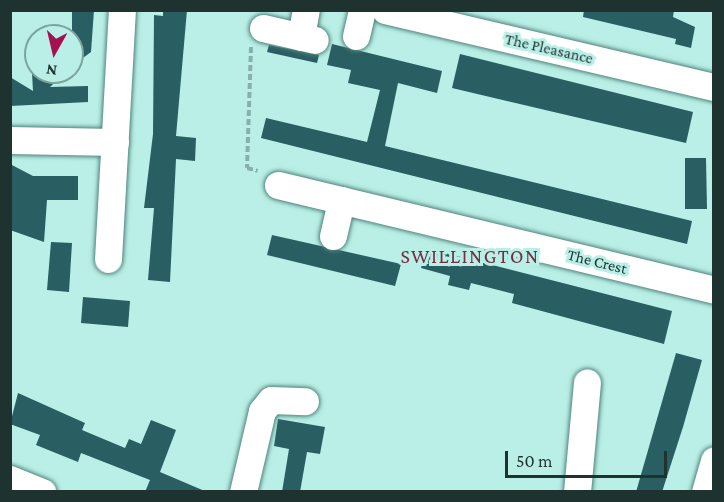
<!DOCTYPE html>
<html>
<head>
<meta charset="utf-8">
<style>
  body { margin:0 }
  #map { position:relative; width:724px; height:502px; overflow:hidden; background:#b9efe6; font-family:"Crimson Pro",serif }
  div>[style] { position:absolute }
  .building>* { inset:0; background:#295e63 }
  .path>* { height:4px; margin-top:-2px; transform-origin:0; background:repeating-linear-gradient(90deg,#86b1aa 0 6px,transparent 0 9px) }
  .roads { filter:drop-shadow(0 0 2px #50847c) drop-shadow(0 0 2px #50847c) }
  .minor>* { height:27px; margin:-13.5px; padding:0 13.5px; transform-origin:13.5px; border-radius:13.5px; background:#fff }
  span { translate:-50% -50%; white-space:nowrap; text-align:center; line-height:1.15; -webkit-text-stroke:6px #b9efe6; paint-order:stroke }
  .street-label { font-size:16px; color:#1e3330 }
  .quarter-label { font-size:20px; color:#742e43; letter-spacing:1.5px }
  .frame { position:absolute; inset:0; border:12px solid #1e3330; pointer-events:none }
  .north { position:absolute; left:24px; top:24px; width:60px; height:60px; box-sizing:border-box; background:#b9efe6; border:2px solid #7ba49d; border-radius:50%; rotate:188deg; font-size:16px; font-weight:700; line-height:24px; text-align:center; color:#1e3330 }
  .north::after { content:''; display:block; margin:auto; width:21px; height:27px; background:#a51150; clip-path:polygon(50% 0,100% 100%,50% 72%,0 100%) }
  .scale { position:absolute; left:505px; top:451px; width:162px; height:27px; box-sizing:border-box; border:3px solid #1e3330; border-top:0; padding-left:8px; font-size:18px; line-height:21px; white-space:nowrap; color:#1e3330; -webkit-text-stroke:4px #b9efe6; paint-order:stroke }
</style>
</head>
<body>
<div id="map">
  <div class="building">
    <div style="clip-path:polygon(72px 10px,94px 10px,91px 52px,72px 66px)"></div>
    <div style="clip-path:polygon(163px 10px,187px 10px,176px 136px,196px 138px,195px 161px,176px 159px,170px 282px,148px 280px,154px 208px,144px 208px,153px 134px,154px 15px,163px 16px)"></div>
    <div style="clip-path:polygon(584px 10px,674px 10px,673px 17px,695px 27px,691px 48px,675px 44px,676px 39px,583px 17px)"></div>
    <div style="clip-path:polygon(332px 44px,442px 71px,437px 93px,398px 83px,385px 146px,692px 221px,687px 244px,261px 138px,266px 118px,367px 142px,380px 90px,348px 83px,351px 70px,327px 65px)"></div>
    <div style="clip-path:polygon(269px 45px,319px 55px,317px 63px,267px 52px)"></div>
    <div style="clip-path:polygon(460px 54px,693px 112px,686px 143px,452px 88px)"></div>
    <div style="clip-path:polygon(32px 73px,65px 73px,50px 87px,88px 86px,88px 102px,10px 106px,10px 77px,33px 91px)"></div>
    <div style="clip-path:polygon(685px 158px,706px 158px,707px 209px,685px 209px)"></div>
    <div style="clip-path:polygon(10px 164px,33px 176px,78px 176px,78px 200px,47px 200px,44px 242px,10px 230px)"></div>
    <div style="clip-path:polygon(272px 235px,401px 264px,395px 286px,267px 255px)"></div>
    <div style="clip-path:polygon(51px 242px,72px 243px,69px 292px,47px 290px)"></div>
    <div style="clip-path:polygon(426px 248px,672px 311px,664px 344px,512px 303px,514px 294px,471px 283px,469px 290px,448px 285px,450px 276px,421px 268px)"></div>
    <div style="clip-path:polygon(83px 297px,130px 301px,128px 327px,81px 323px)"></div>
    <div style="clip-path:polygon(676px 353px,702px 360px,683px 427px,662px 492px,636px 492px)"></div>
    <div style="clip-path:polygon(18px 393px,85px 423px,82px 430px,125px 448px,129px 439px,141px 444px,151px 420px,176px 430px,160px 472px,207px 492px,145px 492px,150px 480px,81px 453px,78px 462px,36px 445px,40px 435px,10px 424px)"></div>
    <div style="clip-path:polygon(278px 419px,325px 427px,320px 454px,307px 452px,300px 492px,282px 492px,289px 449px,274px 446px)"></div>
  </div>
  <div class="path">
    <div style="left:251px;top:47px;width:121px;rotate:91.9deg"></div>
    <div style="left:247px;top:168px;width:11px;rotate:15deg"></div>
  </div>
  <div class="roads">
    <div class="minor">
      <div style="left:385px;top:10px;width:338px;rotate:13.2deg"></div>
      <div style="left:263px;top:28px;width:53px;rotate:13deg"></div>
      <div style="left:356px;top:36px;width:27px;rotate:-77deg"></div>
      <div style="left:301px;top:37px;width:27px;rotate:-80deg"></div>
      <div style="left:10px;top:140px;width:105px;rotate:1.1deg"></div>
      <div style="left:278px;top:185px;width:448px;rotate:13.5deg"></div>
      <div style="left:333px;top:236px;width:37px;rotate:-77deg"></div>
      <div style="left:108px;top:259px;width:249px;rotate:-86.8deg"></div>
      <div style="left:10px;top:479px;width:35px;rotate:22deg"></div>
      <div style="left:243px;top:492px;width:83px;rotate:-76.8deg"></div>
      <div style="left:262px;top:411px;width:14px;rotate:-51deg"></div>
      <div style="left:271px;top:400px;width:34px;rotate:2deg"></div>
      <div style="left:577px;top:492px;width:110px;rotate:-84.8deg"></div>
      <div style="left:705px;top:492px;width:33px;rotate:-74deg"></div>
    </div>
  </div>
  <div class="street-label">
    <span style="left:549px;top:49px;rotate:13deg">The Pleasance</span>
    <span style="left:597px;top:262px;rotate:14deg">The Crest</span>
  </div>
  <div class="quarter-label">
    <span style="left:470px;top:256px">SWILLINGTON</span>
  </div>
  <div class="frame"></div>
  <div class="north">N</div>
  <div class="scale">50 m</div>
</div>
</body>
</html>
